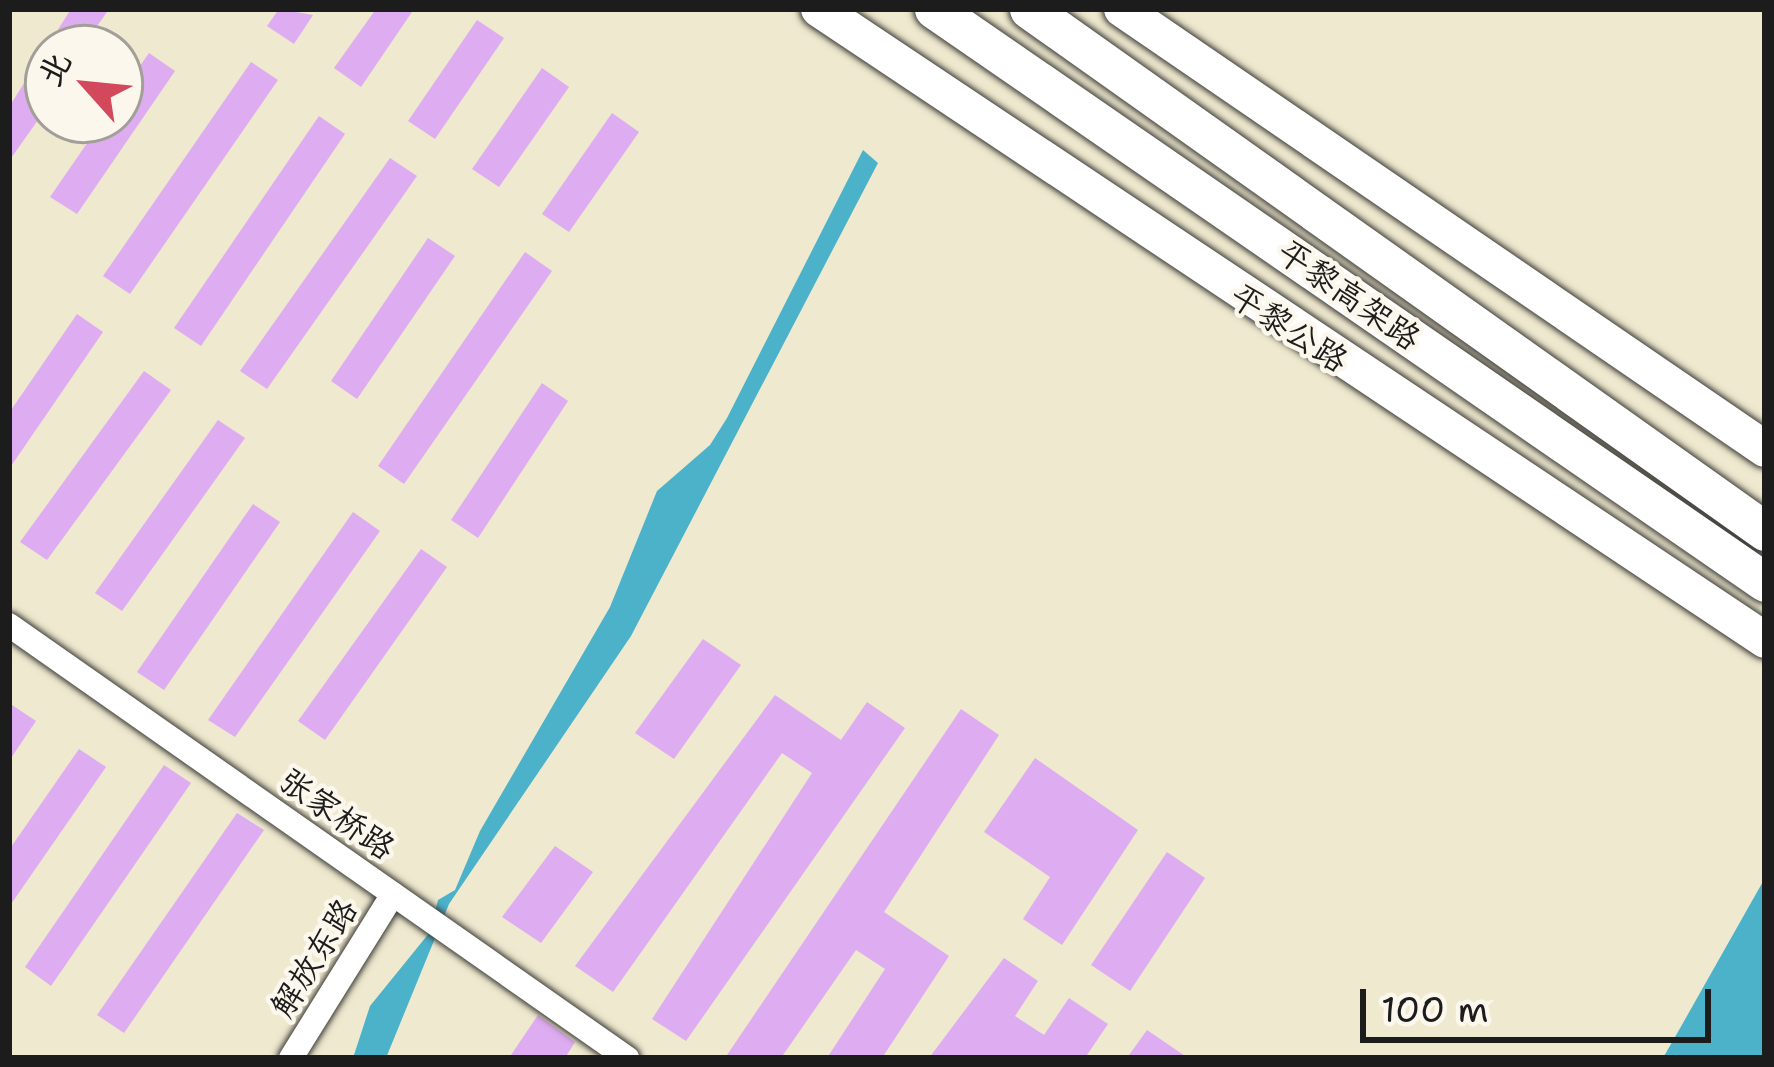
<!DOCTYPE html>
<html>
<head>
<meta charset="utf-8">
<style>
  body { margin:0 }
  #map { position:relative; width:1774px; height:1067px; overflow:hidden; background:#efe9cf; font-family:"Shantell Sans","LXGW WenKai TC",sans-serif }
  div>[style] { position:absolute }
  .water>* { inset:0; background:#4bb2ca }
  .building>* { inset:0; background:#deacf1 }
  .roads { filter:drop-shadow(0 0 3px #3c3b37) drop-shadow(0 0 3px #3c3b37) }
  .minor>* { height:24px; margin:-12px; padding:0 12px; transform-origin:12px; border-radius:12px; background:#fff }
  .primary>* { height:36px; margin:-18px; padding:0 18px; transform-origin:18px; border-radius:18px; background:#fff }
  .trunk>* { height:39px; margin:-19.5px; padding:0 19.5px; transform-origin:19.5px; border-radius:19.5px; background:#fff }
  span { translate:-50% -50%; white-space:nowrap; text-align:center; line-height:1.15; -webkit-text-stroke:9px #fbf7ec; paint-order:stroke }
  .street-label { font-size:33px; color:#1c1c1c }
  .frame { position:absolute; inset:0; border:12px solid #1c1c1c; pointer-events:none }
  .north { position:absolute; left:24px; top:24px; width:120px; height:120px; box-sizing:border-box; background:#fbf7ec; border:3px solid #a29f99; border-radius:50%; rotate:297deg; font-size:33px; font-weight:700; line-height:48px; text-align:center; color:#1c1c1c }
  .north::after { content:''; display:block; margin:auto; width:42px; height:54px; background:#d1495b; clip-path:polygon(50% 0,100% 100%,50% 72%,0 100%) }
  .scale { position:absolute; left:1360px; top:989px; width:351px; height:54px; box-sizing:border-box; border:6px solid #1c1c1c; border-top:0; padding-left:15px; font-size:36px; line-height:42px; white-space:nowrap; color:#1c1c1c; -webkit-text-stroke:9px #fbf7ec; paint-order:stroke }
</style>
</head>
<body>
<div id="map">
  <div class="water">
    <div style="clip-path:polygon(863px 150px,878px 163px,631px 636px,449px 904px,386px 1058px,353px 1058px,370px 1006px,430px 932px,438px 900px,455px 890px,480px 831px,610px 607px,657px 491px,710px 445px,727px 418px)"></div>
    <div style="clip-path:polygon(1765px 878px,1765px 1058px,1663px 1058px,1683px 1023px)"></div>
  </div>
  <div class="building">
    <div style="clip-path:polygon(71px 9px,109px 9px,82px 48px,48px 48px,48px 106px,9px 161px,9px 107px)"></div>
    <div style="clip-path:polygon(279px 9px,313px 15px,294px 44px,267px 26px)"></div>
    <div style="clip-path:polygon(376px 9px,414px 9px,361px 87px,334px 68px)"></div>
    <div style="clip-path:polygon(477px 20px,504px 38px,435px 139px,408px 121px)"></div>
    <div style="clip-path:polygon(149px 53px,175px 71px,77px 214px,50px 197px,103px 120px,120px 120px,120px 94px)"></div>
    <div style="clip-path:polygon(251px 62px,278px 80px,130px 294px,103px 276px)"></div>
    <div style="clip-path:polygon(542px 68px,569px 87px,499px 187px,472px 169px)"></div>
    <div style="clip-path:polygon(612px 113px,639px 132px,569px 232px,542px 214px)"></div>
    <div style="clip-path:polygon(319px 116px,345px 134px,201px 346px,174px 328px)"></div>
    <div style="clip-path:polygon(390px 158px,417px 176px,267px 389px,240px 371px)"></div>
    <div style="clip-path:polygon(428px 238px,455px 256px,357px 399px,331px 381px)"></div>
    <div style="clip-path:polygon(525px 252px,552px 271px,404px 484px,378px 466px)"></div>
    <div style="clip-path:polygon(77px 314px,103px 332px,9px 469px,9px 413px)"></div>
    <div style="clip-path:polygon(144px 371px,171px 390px,47px 560px,20px 542px)"></div>
    <div style="clip-path:polygon(542px 383px,568px 401px,478px 538px,451px 520px)"></div>
    <div style="clip-path:polygon(218px 420px,245px 438px,122px 611px,95px 593px)"></div>
    <div style="clip-path:polygon(253px 504px,280px 522px,164px 690px,137px 672px)"></div>
    <div style="clip-path:polygon(353px 512px,380px 531px,235px 737px,208px 720px)"></div>
    <div style="clip-path:polygon(421px 549px,447px 567px,325px 740px,298px 721px)"></div>
    <div style="clip-path:polygon(703px 639px,741px 665px,674px 759px,635px 733px)"></div>
    <div style="clip-path:polygon(775px 695px,841px 740px,867px 702px,905px 728px,686px 1041px,652px 1019px,812px 773px,782px 753px,613px 992px,575px 966px)"></div>
    <div style="clip-path:polygon(9px 703px,36px 721px,9px 761px)"></div>
    <div style="clip-path:polygon(961px 709px,999px 735px,884px 912px,949px 956px,882px 1058px,827px 1058px,885px 969px,856px 950px,781px 1058px,725px 1058px)"></div>
    <div style="clip-path:polygon(79px 749px,106px 767px,9px 907px,9px 850px)"></div>
    <div style="clip-path:polygon(1035px 758px,1138px 830px,1062px 945px,1023px 919px,1050px 877px,984px 832px)"></div>
    <div style="clip-path:polygon(164px 765px,191px 783px,51px 986px,25px 967px)"></div>
    <div style="clip-path:polygon(237px 813px,264px 830px,124px 1033px,97px 1015px)"></div>
    <div style="clip-path:polygon(555px 846px,593px 872px,541px 943px,502px 917px)"></div>
    <div style="clip-path:polygon(1167px 852px,1205px 878px,1130px 991px,1091px 965px)"></div>
    <div style="clip-path:polygon(1004px 958px,1038px 981px,1015px 1016px,1044px 1035px,1069px 998px,1108px 1024px,1085px 1058px,929px 1058px)"></div>
    <div style="clip-path:polygon(538px 1015px,575px 1042px,565px 1058px,509px 1058px)"></div>
    <div style="clip-path:polygon(1147px 1030px,1188px 1058px,1127px 1058px)"></div>
  </div>
  <div class="roads">
    <div class="minor">
      <div style="left:9px;top:625px;width:755px;rotate:35.02deg"></div>
      <div style="left:291px;top:1058px;width:193px;rotate:-58.1deg"></div>
    </div>
    <div class="primary">
      <div style="left:819px;top:9px;width:1137px;rotate:33.7deg"></div>
      <div style="left:1122px;top:9px;width:779px;rotate:34.38deg"></div>
    </div>
    <div class="trunk">
      <div style="left:934px;top:9px;width:1009px;rotate:34.59deg"></div>
      <div style="left:1029px;top:9px;width:902px;rotate:35.35deg"></div>
    </div>
  </div>
  <div class="street-label">
    <span style="left:1349px;top:295px;rotate:35deg">平黎高架路</span>
    <span style="left:1289px;top:328px;rotate:33deg">平黎公路</span>
    <span style="left:337px;top:814px;rotate:35deg">张家桥路</span>
    <span style="left:314px;top:958px;rotate:-58deg">解放东路</span>
  </div>
  <div class="frame"></div>
  <div class="north">北</div>
  <div class="scale">100 m</div>
</div>
</body>
</html>
